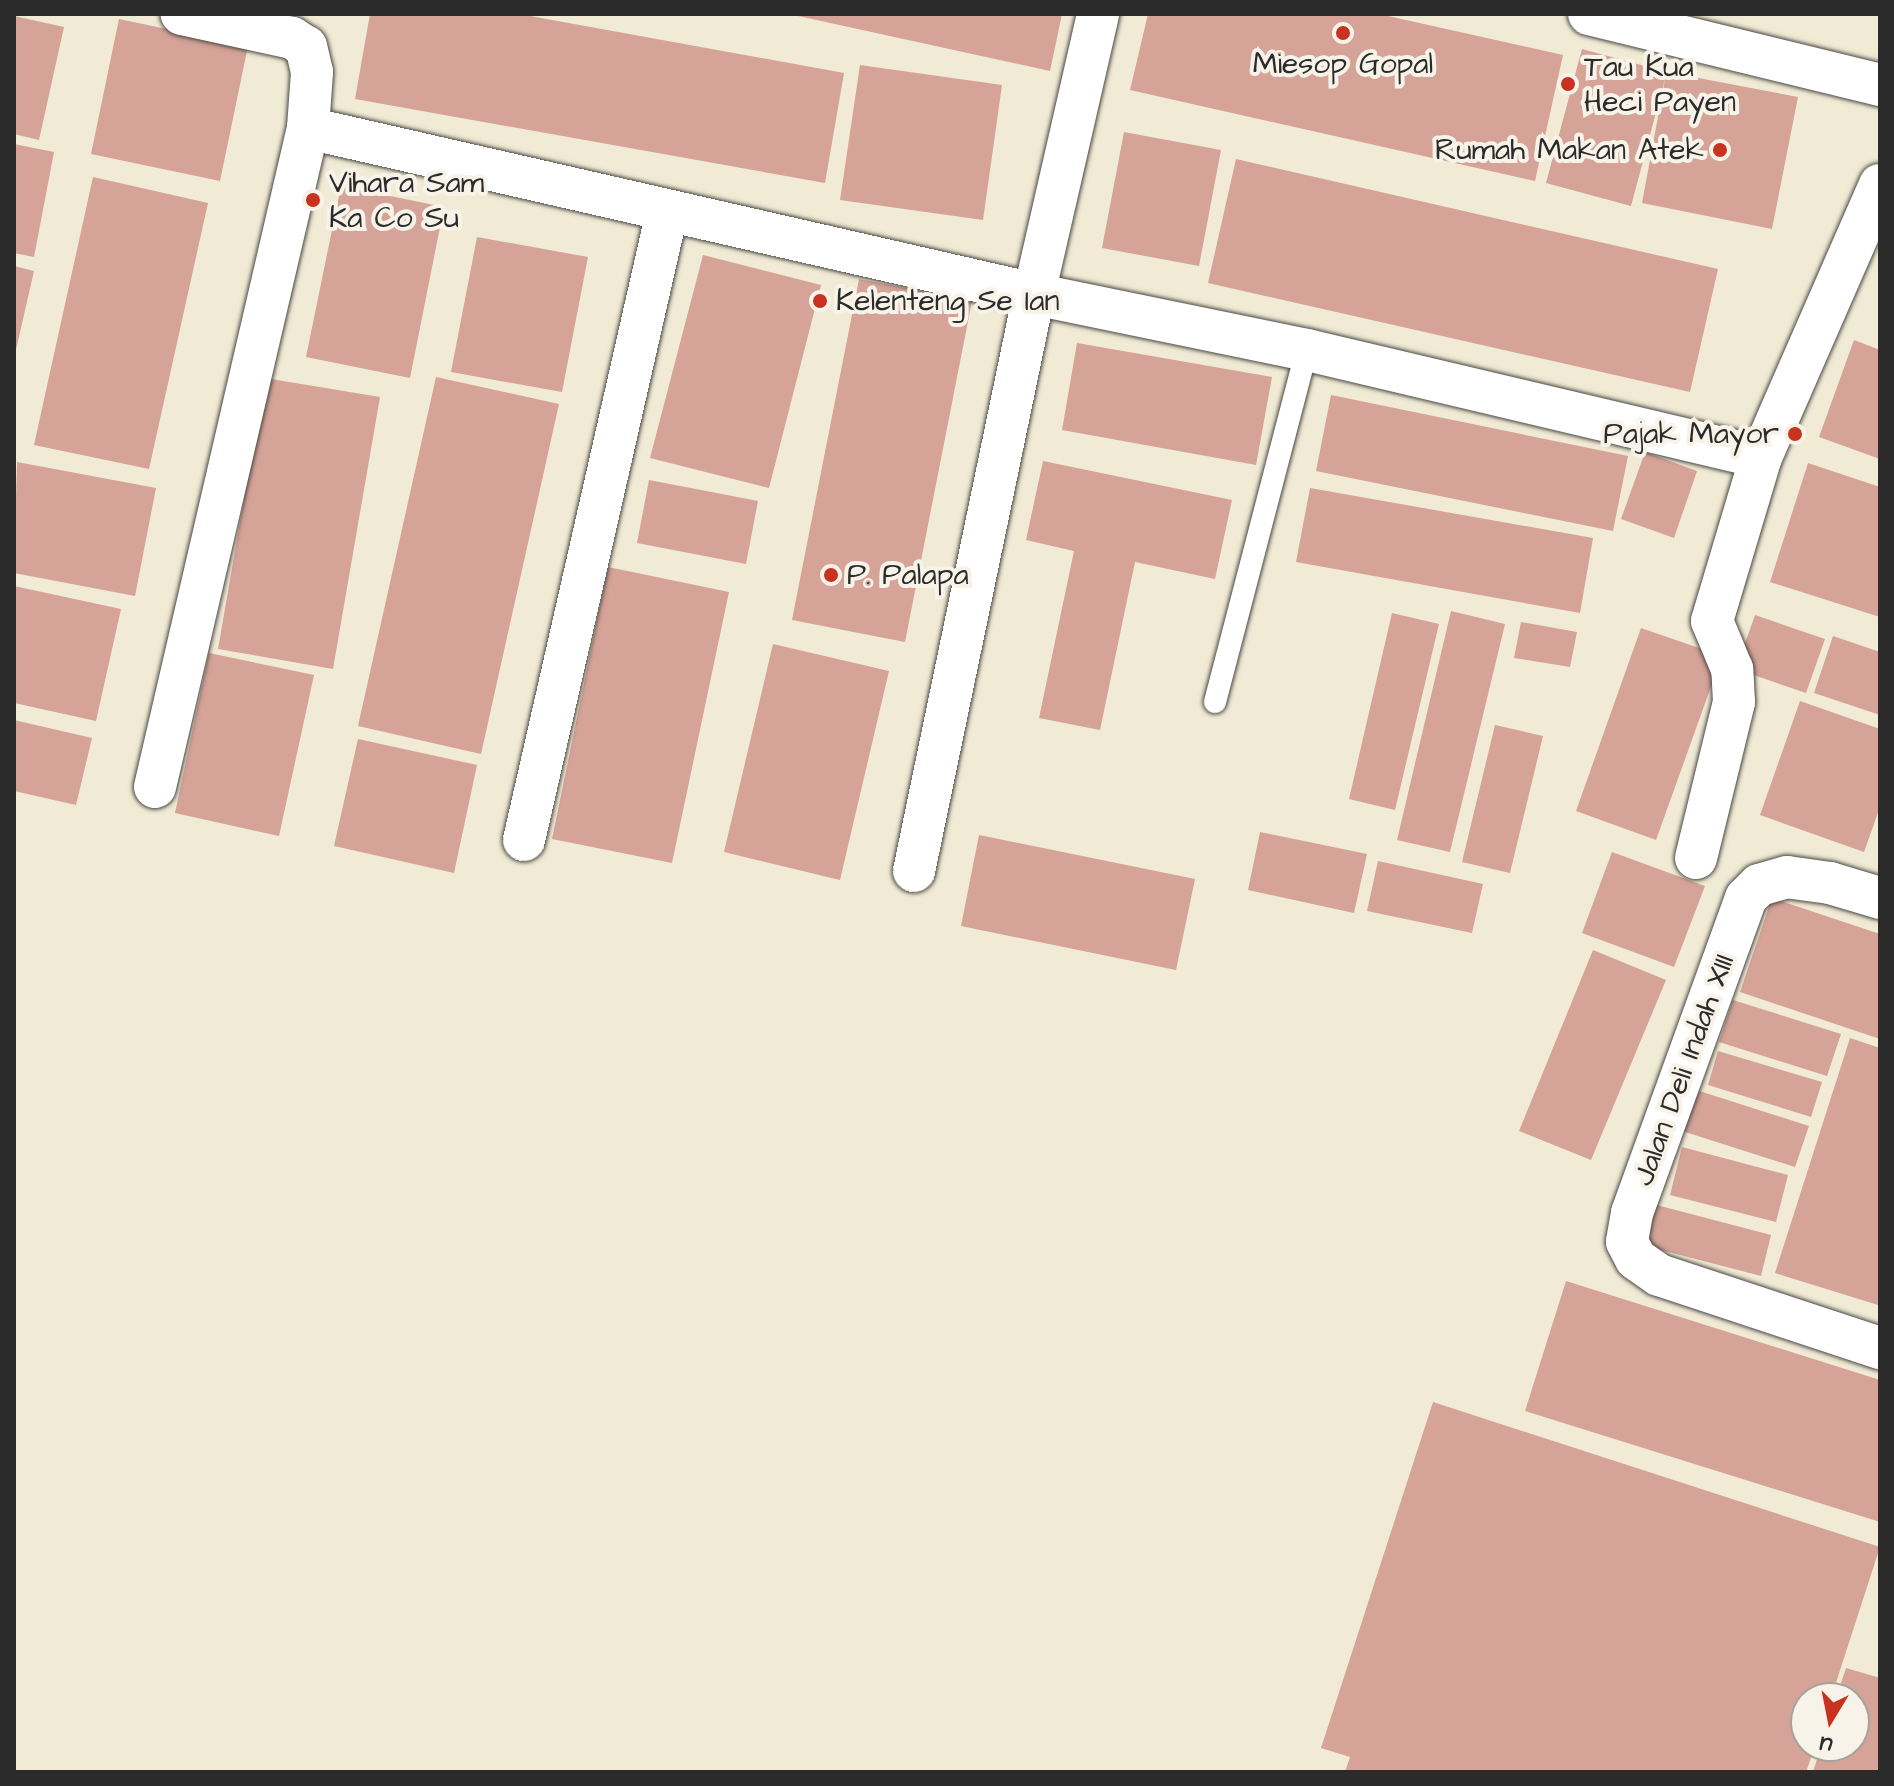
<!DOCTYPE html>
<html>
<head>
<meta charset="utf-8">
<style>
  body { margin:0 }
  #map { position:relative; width:1894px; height:1786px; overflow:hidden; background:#f1ead5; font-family:"Architects Daughter",sans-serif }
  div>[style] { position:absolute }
  .building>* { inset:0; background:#d5a397 }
  .roads { filter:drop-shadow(0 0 2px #494844) drop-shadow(0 0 2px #494844) }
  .lane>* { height:22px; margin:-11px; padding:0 11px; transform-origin:11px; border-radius:11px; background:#fff }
  .street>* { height:42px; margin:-21px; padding:0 21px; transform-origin:21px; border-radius:21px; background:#fff }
  .dots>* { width:22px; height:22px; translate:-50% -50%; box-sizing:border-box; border:4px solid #f7f3e8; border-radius:50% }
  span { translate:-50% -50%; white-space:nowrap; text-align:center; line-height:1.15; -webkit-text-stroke:8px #f7f3e8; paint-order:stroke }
  .poi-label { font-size:30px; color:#2b2b2b }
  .left { translate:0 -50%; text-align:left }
  .right { translate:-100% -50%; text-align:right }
  .street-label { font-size:30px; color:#2b2b2b }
  .frame { position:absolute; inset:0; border:16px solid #2b2b2b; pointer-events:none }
  .north { position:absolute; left:1790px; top:1682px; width:80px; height:80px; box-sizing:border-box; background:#f7f3e8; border:2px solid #a5a39c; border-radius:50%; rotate:190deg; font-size:22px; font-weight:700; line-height:32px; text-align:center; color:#2b2b2b }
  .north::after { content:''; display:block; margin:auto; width:28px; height:36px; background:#c8321e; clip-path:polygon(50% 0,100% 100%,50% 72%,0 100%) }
</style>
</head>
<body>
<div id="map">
  <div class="building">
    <div style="clip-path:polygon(370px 14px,519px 14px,844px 73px,825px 183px,355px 99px)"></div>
    <div style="clip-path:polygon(789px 14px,1062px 14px,1050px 71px)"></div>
    <div style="clip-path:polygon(1148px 14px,1379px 14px,1563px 55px,1535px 181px,1130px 90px)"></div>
    <div style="clip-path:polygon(14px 16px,64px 27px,39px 140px,14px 134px)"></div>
    <div style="clip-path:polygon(119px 19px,248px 46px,220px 181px,91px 154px)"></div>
    <div style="clip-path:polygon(1582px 49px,1667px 72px,1798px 97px,1772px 229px,1642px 203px,1665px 79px,1631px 206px,1546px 183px)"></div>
    <div style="clip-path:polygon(860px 65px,1002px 85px,983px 220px,840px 200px)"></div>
    <div style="clip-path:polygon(1124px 132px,1221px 150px,1199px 266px,1102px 248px)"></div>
    <div style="clip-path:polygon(14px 144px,54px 152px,34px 257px,14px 253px)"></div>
    <div style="clip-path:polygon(1236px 159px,1718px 269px,1690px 392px,1208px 283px)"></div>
    <div style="clip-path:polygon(93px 177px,208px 203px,149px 469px,34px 445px)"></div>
    <div style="clip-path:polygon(341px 186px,444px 207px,410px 378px,306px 357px)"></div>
    <div style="clip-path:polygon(477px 237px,588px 257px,562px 392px,451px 372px)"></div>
    <div style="clip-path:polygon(703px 255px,821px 285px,769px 488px,650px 458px)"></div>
    <div style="clip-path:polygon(14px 266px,34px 271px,15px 354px,14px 354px)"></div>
    <div style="clip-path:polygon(859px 279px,972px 301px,905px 642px,792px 620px)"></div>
    <div style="clip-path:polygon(1854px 340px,1880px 350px,1880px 459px,1819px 437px)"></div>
    <div style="clip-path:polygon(1077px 343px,1272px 377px,1256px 465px,1062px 430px)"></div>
    <div style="clip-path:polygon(436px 377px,559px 404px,481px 754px,358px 726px)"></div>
    <div style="clip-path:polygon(265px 378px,380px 397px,333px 669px,218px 649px)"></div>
    <div style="clip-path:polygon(1331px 395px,1628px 456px,1613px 531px,1316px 471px)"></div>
    <div style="clip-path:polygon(1645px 452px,1697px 471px,1674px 538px,1621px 519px)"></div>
    <div style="clip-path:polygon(1043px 461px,1232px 500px,1215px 579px,1135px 562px,1100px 730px,1039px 718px,1074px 551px,1026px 540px)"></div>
    <div style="clip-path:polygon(17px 462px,156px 488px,135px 596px,14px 573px)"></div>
    <div style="clip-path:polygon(1808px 463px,1880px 487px,1880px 617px,1770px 582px)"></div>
    <div style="clip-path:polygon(649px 480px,758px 501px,746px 564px,637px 543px)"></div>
    <div style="clip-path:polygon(1310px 488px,1593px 538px,1580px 613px,1296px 562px)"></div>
    <div style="clip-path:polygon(608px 567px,729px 592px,672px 863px,552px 839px)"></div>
    <div style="clip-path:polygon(14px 586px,121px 609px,96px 721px,14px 703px)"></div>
    <div style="clip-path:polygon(1451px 611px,1505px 624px,1450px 852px,1397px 840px)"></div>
    <div style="clip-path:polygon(1392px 613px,1439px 624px,1395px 810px,1349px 799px)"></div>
    <div style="clip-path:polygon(1755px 615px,1825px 639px,1806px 693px,1736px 669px)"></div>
    <div style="clip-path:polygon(1521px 622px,1577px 632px,1570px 667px,1514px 658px)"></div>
    <div style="clip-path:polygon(1641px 628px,1722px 656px,1656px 840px,1576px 811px)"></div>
    <div style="clip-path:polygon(1833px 636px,1880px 652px,1880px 715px,1814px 693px)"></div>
    <div style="clip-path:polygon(773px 644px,889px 671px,840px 880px,724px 852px)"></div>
    <div style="clip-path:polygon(209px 653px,314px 675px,279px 836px,175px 813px)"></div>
    <div style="clip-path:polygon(1800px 701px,1880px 729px,1880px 807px,1864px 852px,1760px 815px)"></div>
    <div style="clip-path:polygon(14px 720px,92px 738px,76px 805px,14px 791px)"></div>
    <div style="clip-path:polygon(1495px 725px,1543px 736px,1510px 873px,1462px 862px)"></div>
    <div style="clip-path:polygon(358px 739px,477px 765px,454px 873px,334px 846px)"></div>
    <div style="clip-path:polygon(1260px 832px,1367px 854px,1354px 913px,1248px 890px)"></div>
    <div style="clip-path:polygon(979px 835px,1195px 879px,1176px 970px,961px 926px)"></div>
    <div style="clip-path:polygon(1612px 852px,1705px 886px,1674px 967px,1582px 933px)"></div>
    <div style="clip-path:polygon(1378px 861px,1483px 884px,1472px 933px,1367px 911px)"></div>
    <div style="clip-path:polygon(1772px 898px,1880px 934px,1880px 1039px,1740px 992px)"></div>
    <div style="clip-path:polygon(1593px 950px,1666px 980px,1591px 1160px,1519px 1131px)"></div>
    <div style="clip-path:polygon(1733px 1000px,1841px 1034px,1827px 1076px,1719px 1042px)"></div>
    <div style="clip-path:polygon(1850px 1038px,1880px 1048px,1878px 1305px,1775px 1273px)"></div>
    <div style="clip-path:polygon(1718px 1051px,1822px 1082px,1811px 1117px,1708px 1085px)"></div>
    <div style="clip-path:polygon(1693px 1089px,1809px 1126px,1795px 1167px,1679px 1130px)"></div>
    <div style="clip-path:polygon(1682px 1147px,1788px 1175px,1776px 1222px,1670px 1195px)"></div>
    <div style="clip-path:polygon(1649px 1203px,1771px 1235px,1761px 1276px,1638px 1244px)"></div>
    <div style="clip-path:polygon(1566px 1281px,1880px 1380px,1880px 1522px,1525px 1411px)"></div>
    <div style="clip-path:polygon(1433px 1402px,1880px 1547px,1831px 1698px,1806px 1698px,1806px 1746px,1815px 1746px,1806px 1772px,1345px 1772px,1350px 1757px,1321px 1748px)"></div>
    <div style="clip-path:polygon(1846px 1668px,1880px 1678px,1880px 1772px,1813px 1772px,1821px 1746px,1854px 1746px,1854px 1698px,1836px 1698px)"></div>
  </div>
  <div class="roads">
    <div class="lane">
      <div style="left:1215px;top:702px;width:364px;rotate:-75.4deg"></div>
    </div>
    <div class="street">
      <div style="left:1589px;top:14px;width:300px;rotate:13.7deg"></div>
      <div style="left:308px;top:128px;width:745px;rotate:12.88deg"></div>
      <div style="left:1034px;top:294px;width:279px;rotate:11.6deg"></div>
      <div style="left:1307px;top:350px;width:466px;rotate:13.3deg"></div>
      <div style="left:1761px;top:457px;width:297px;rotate:-66.4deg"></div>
      <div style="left:155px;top:787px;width:677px;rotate:-76.93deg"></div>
      <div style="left:308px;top:128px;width:56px;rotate:-85.9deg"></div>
      <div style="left:312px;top:72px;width:26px;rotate:-103deg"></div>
      <div style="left:306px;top:47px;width:17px;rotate:-147deg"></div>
      <div style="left:292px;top:38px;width:113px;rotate:-167.7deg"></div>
      <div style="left:524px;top:840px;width:644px;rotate:-77.17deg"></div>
      <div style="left:1696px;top:858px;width:161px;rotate:-76.3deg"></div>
      <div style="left:1734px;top:702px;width:33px;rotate:-93deg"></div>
      <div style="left:1732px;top:669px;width:52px;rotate:-112.6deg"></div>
      <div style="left:1712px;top:621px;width:171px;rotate:-73.4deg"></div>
      <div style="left:914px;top:871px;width:589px;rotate:-78.25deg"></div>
      <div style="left:1034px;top:294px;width:287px;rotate:-77.1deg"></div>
      <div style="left:1880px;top:898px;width:52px;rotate:-163.3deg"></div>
      <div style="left:1830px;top:883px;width:43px;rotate:-172.1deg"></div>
      <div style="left:1787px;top:877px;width:29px;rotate:164deg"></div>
      <div style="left:1759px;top:885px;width:18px;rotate:135deg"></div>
      <div style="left:1746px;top:898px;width:335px;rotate:109.9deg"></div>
      <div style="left:1632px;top:1213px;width:29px;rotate:100deg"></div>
      <div style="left:1627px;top:1242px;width:19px;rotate:62deg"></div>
      <div style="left:1636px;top:1259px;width:28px;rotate:35deg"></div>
      <div style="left:1659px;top:1275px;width:233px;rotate:18.3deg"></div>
    </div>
  </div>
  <div class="dots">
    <div style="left:1343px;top:33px;background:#c8321e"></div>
    <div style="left:1568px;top:84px;background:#c8321e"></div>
    <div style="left:1720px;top:150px;background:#c8321e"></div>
    <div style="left:313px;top:200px;background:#c8321e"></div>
    <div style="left:820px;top:301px;background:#c8321e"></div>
    <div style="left:1795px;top:434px;background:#c8321e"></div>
    <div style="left:831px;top:575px;background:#c8321e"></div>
  </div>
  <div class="poi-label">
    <span style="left:1343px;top:64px">Miesop Gopal</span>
    <span class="left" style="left:1584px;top:84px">Tau Kua<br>Heci Payen</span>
    <span class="right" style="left:1704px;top:150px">Rumah Makan Atek</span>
    <span class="left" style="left:329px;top:200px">Vihara Sam<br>Ka Co Su</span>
    <span class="left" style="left:836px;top:301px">Kelenteng Se Ian</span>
    <span class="right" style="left:1779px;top:434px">Pajak Mayor</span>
    <span class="left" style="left:847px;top:575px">P. Palapa</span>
  </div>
  <div class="street-label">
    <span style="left:1684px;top:1070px;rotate:-70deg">Jalan Deli Indah XIII</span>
  </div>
  <div class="frame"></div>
  <div class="north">U</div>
</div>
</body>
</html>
